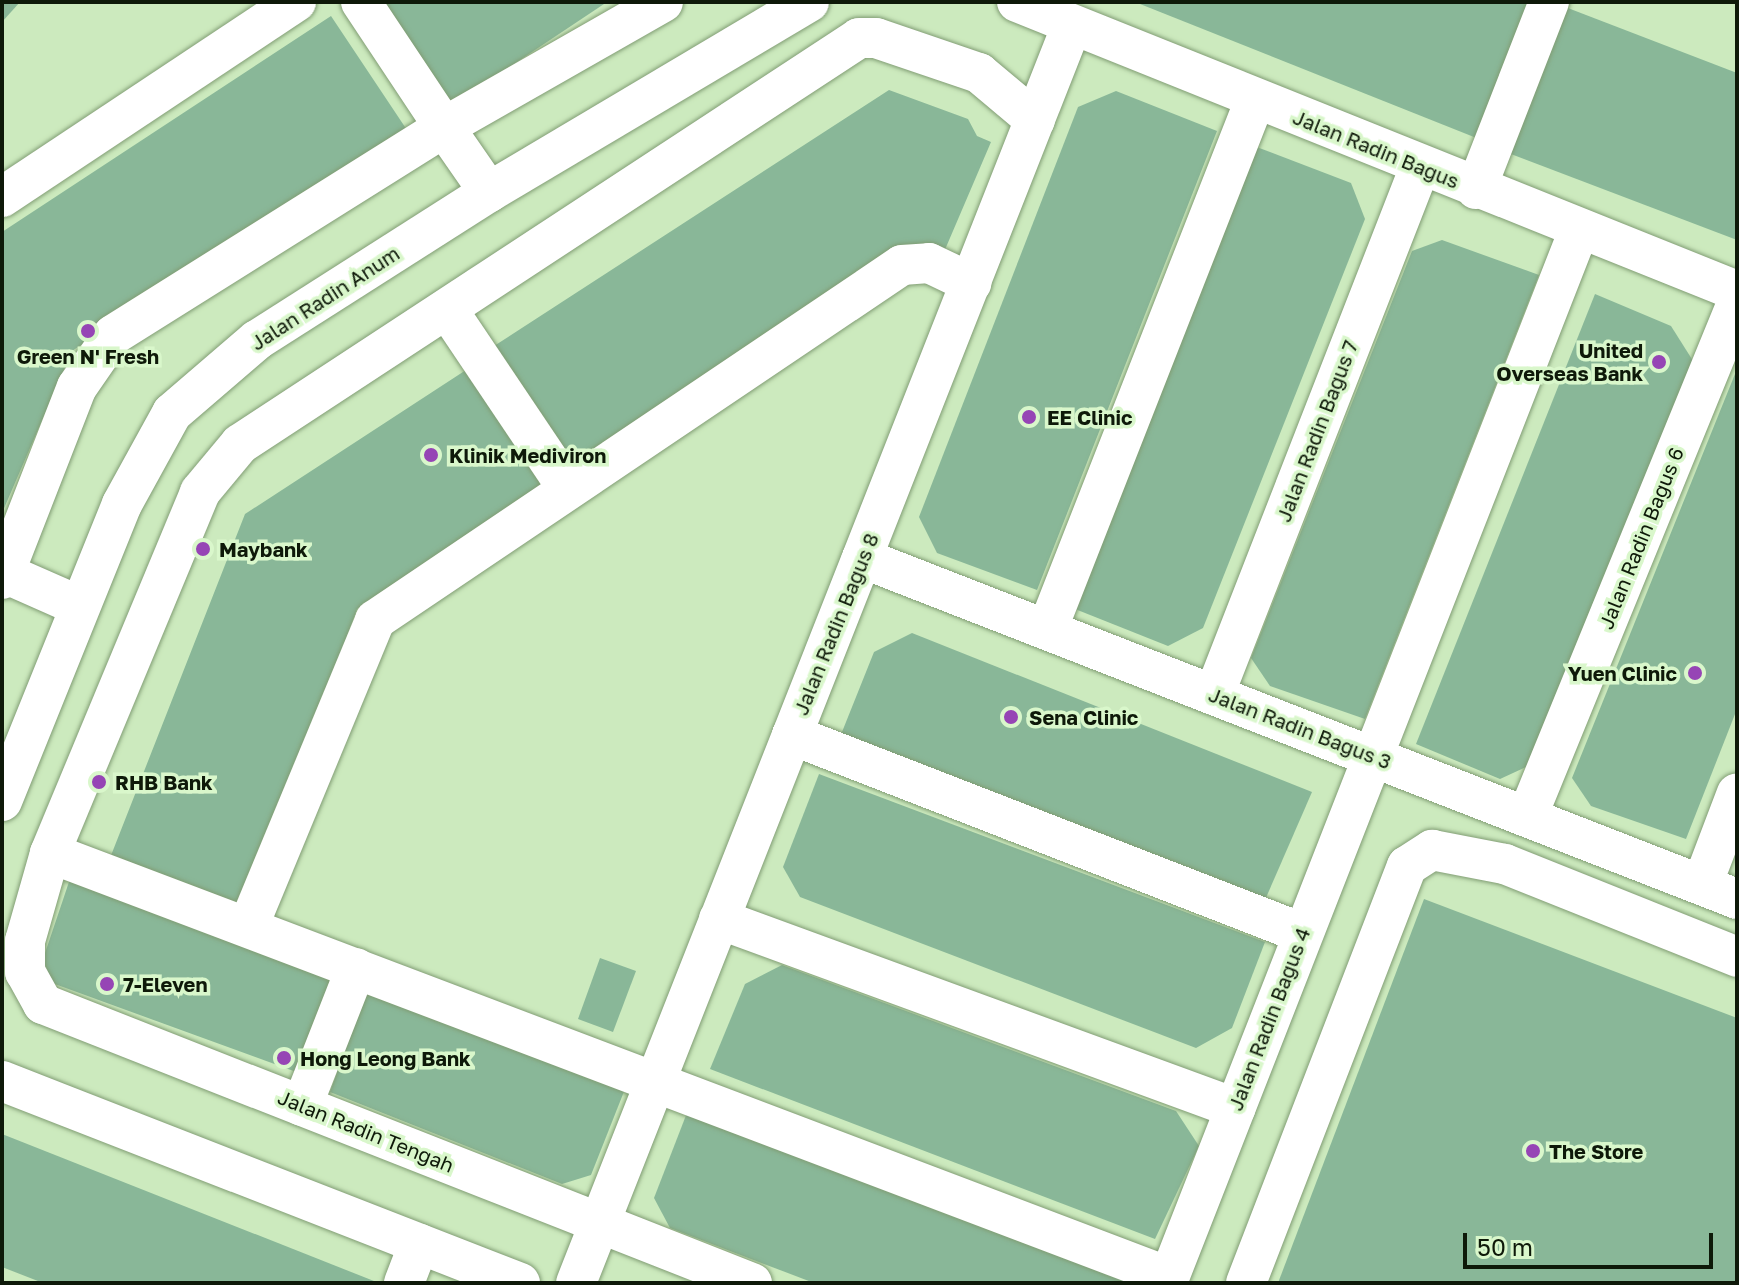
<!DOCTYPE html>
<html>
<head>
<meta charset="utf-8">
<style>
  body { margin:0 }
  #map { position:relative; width:1739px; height:1285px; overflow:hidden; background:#cceabe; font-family:"Golos Text",sans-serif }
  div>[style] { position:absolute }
  .building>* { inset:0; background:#89b798 }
  .roads { filter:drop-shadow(0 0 2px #819d74) drop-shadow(0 0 2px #819d74) }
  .minor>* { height:40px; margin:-20px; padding:0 20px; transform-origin:20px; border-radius:20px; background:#fff }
  .dots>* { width:22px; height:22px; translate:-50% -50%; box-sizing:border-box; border:4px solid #d9f7cb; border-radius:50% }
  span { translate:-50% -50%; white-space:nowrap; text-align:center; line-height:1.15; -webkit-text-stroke:7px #d9f7cb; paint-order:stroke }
  .street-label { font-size:20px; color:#0e1909 }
  .poi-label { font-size:20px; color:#0e1909; font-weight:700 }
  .right { translate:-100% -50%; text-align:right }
  .left { translate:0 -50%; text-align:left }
  .frame { position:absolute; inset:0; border:4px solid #0e1909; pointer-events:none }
  .scale { position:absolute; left:1463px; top:1233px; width:250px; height:36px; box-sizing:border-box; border:4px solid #0e1909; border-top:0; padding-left:10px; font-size:24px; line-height:28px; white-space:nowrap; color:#0e1909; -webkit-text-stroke:6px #d9f7cb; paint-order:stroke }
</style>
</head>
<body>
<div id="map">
  <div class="building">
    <div style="clip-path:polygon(2px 2px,20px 2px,2px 22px)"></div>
    <div style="clip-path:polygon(381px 2px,607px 2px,445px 110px)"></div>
    <div style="clip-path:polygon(1135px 2px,1535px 2px,1484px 141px)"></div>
    <div style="clip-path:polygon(1560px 5px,1737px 73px,1737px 240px,1503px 151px)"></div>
    <div style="clip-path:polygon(331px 16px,407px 130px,72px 351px,2px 513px,2px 232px)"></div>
    <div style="clip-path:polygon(889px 90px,968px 119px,977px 136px,991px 142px,941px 259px,574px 468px,491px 348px)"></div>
    <div style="clip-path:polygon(1116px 91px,1217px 131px,1037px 590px,937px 553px,919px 517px,1078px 107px)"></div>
    <div style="clip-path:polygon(1254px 146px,1351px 183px,1365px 219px,1203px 628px,1168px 646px,1075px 609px)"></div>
    <div style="clip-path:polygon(1442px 240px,1539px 275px,1365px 719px,1270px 686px,1251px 658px,1412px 251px)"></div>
    <div style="clip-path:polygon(1595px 294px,1671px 326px,1695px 364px,1543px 759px,1500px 779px,1416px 744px)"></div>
    <div style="clip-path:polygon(1737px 369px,1737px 709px,1686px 839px,1591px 806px,1572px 778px)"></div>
    <div style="clip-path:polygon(466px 370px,548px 488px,357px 609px,247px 912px,110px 858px,245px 514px)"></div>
    <div style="clip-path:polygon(912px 633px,1312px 792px,1262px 907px,840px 737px,874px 652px)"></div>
    <div style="clip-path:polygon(819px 774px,1265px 942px,1232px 1028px,1196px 1048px,800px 897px,783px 867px)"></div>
    <div style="clip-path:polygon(72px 873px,341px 973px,299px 1073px,52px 983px,43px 959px)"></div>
    <div style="clip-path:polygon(1424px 899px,1737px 1018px,1737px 1283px,1278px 1283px)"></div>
    <div style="clip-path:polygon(600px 958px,636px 971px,613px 1032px,578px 1019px)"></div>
    <div style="clip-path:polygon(782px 965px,1176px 1111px,1199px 1146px,1155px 1239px,710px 1069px,745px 984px)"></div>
    <div style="clip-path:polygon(369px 983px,627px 1084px,591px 1175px,562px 1184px,330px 1092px)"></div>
    <div style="clip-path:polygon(690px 1105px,1132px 1283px,814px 1283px,670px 1228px,654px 1198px)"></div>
    <div style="clip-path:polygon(2px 1134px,379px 1283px,43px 1283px,2px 1267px)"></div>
  </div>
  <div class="roads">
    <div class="minor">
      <div style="left:361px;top:2px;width:150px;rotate:56.4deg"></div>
      <div style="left:444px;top:127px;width:252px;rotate:-29.7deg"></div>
      <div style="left:1017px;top:2px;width:776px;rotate:21.87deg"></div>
      <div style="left:1476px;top:189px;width:201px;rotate:-68.7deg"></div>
      <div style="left:2px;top:197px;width:353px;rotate:-33.6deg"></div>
      <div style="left:447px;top:309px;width:217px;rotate:56.1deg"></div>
      <div style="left:862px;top:558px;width:939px;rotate:21.29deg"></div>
      <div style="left:2px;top:572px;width:84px;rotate:23.8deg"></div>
      <div style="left:2px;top:579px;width:206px;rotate:-68.7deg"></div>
      <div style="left:77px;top:387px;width:63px;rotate:-55.3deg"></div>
      <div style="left:113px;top:335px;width:391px;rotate:-32.1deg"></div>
      <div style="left:444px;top:127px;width:79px;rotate:55.3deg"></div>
      <div style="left:1047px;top:630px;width:569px;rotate:-68.57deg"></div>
      <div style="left:1214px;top:695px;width:567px;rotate:-68.69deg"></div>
      <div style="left:792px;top:735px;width:547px;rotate:21.22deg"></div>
      <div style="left:2px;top:801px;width:320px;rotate:-68deg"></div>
      <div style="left:122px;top:504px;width:104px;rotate:-61.2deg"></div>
      <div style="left:172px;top:413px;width:112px;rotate:-40.7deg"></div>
      <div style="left:257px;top:340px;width:275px;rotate:-32.5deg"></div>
      <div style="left:489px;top:192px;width:372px;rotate:-30.7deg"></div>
      <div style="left:1527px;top:817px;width:555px;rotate:-67.78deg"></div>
      <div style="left:50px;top:853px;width:1197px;rotate:20.75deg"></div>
      <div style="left:1702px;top:885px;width:98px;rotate:-69.2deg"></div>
      <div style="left:719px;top:919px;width:550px;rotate:20.12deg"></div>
      <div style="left:248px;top:927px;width:332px;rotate:-67.5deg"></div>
      <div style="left:375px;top:620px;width:635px;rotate:-33.97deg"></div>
      <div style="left:902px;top:265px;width:27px;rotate:-4deg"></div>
      <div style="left:929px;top:263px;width:47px;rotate:25.5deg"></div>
      <div style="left:2px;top:1081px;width:556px;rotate:21.3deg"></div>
      <div style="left:302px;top:1106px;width:148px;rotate:-68.6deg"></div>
      <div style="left:404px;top:1283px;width:42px;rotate:-69deg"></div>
      <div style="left:576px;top:1283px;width:1352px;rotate:-68.48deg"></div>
      <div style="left:752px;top:1283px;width:762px;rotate:-158.52deg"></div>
      <div style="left:43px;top:1004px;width:37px;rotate:-119deg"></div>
      <div style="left:25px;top:972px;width:31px;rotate:-90deg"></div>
      <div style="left:25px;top:941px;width:91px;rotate:-74.1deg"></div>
      <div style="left:50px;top:853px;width:391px;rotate:-67.4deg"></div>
      <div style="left:200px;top:492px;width:62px;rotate:-50.2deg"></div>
      <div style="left:240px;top:444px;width:740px;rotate:-33.26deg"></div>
      <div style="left:859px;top:38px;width:17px"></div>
      <div style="left:876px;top:38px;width:109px;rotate:18.8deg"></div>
      <div style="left:979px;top:73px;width:73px;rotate:40deg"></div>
      <div style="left:1167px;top:1283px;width:1131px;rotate:-68.63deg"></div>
      <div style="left:1246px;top:1283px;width:447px;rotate:-68.9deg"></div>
      <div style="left:1407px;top:866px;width:30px;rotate:-33deg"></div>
      <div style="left:1432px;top:850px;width:74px;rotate:10.9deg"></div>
      <div style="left:1505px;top:864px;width:250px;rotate:21.8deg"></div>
    </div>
  </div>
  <div class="dots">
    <div style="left:88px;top:331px;background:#9645b5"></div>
    <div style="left:1659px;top:362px;background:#9645b5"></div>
    <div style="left:1029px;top:417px;background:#9645b5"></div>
    <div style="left:431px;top:455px;background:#9645b5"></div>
    <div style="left:203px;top:549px;background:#9645b5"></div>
    <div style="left:1695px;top:673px;background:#9645b5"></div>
    <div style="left:1011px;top:717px;background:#9645b5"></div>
    <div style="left:99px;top:782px;background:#9645b5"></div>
    <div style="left:107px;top:984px;background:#9645b5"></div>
    <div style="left:284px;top:1058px;background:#9645b5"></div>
    <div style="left:1533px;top:1151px;background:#9645b5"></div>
  </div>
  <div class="street-label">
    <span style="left:1376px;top:149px;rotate:22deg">Jalan Radin Bagus</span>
    <span style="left:325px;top:298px;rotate:-33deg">Jalan Radin Anum</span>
    <span style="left:1317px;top:431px;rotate:-69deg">Jalan Radin Bagus 7</span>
    <span style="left:1641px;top:538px;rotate:-68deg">Jalan Radin Bagus 6</span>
    <span style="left:836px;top:624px;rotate:-68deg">Jalan Radin Bagus 8</span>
    <span style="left:1300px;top:728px;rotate:21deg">Jalan Radin Bagus 3</span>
    <span style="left:1269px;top:1019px;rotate:-69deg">Jalan Radin Bagus 4</span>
    <span style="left:366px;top:1131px;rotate:22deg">Jalan Radin Tengah</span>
  </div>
  <div class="poi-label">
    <span class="right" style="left:1643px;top:362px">United<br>Overseas Bank</span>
    <span style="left:88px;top:356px">Green N' Fresh</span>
    <span class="left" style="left:1047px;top:417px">EE Clinic</span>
    <span class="left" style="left:449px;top:455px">Klinik Mediviron</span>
    <span class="left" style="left:219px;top:549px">Maybank</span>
    <span class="right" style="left:1677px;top:673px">Yuen Clinic</span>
    <span class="left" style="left:1029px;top:717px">Sena Clinic</span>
    <span class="left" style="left:115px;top:782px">RHB Bank</span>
    <span class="left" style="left:123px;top:984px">7-Eleven</span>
    <span class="left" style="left:300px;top:1058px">Hong Leong Bank</span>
    <span class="left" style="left:1549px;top:1151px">The Store</span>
  </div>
  <div class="frame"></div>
  <div class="scale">50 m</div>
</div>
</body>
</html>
